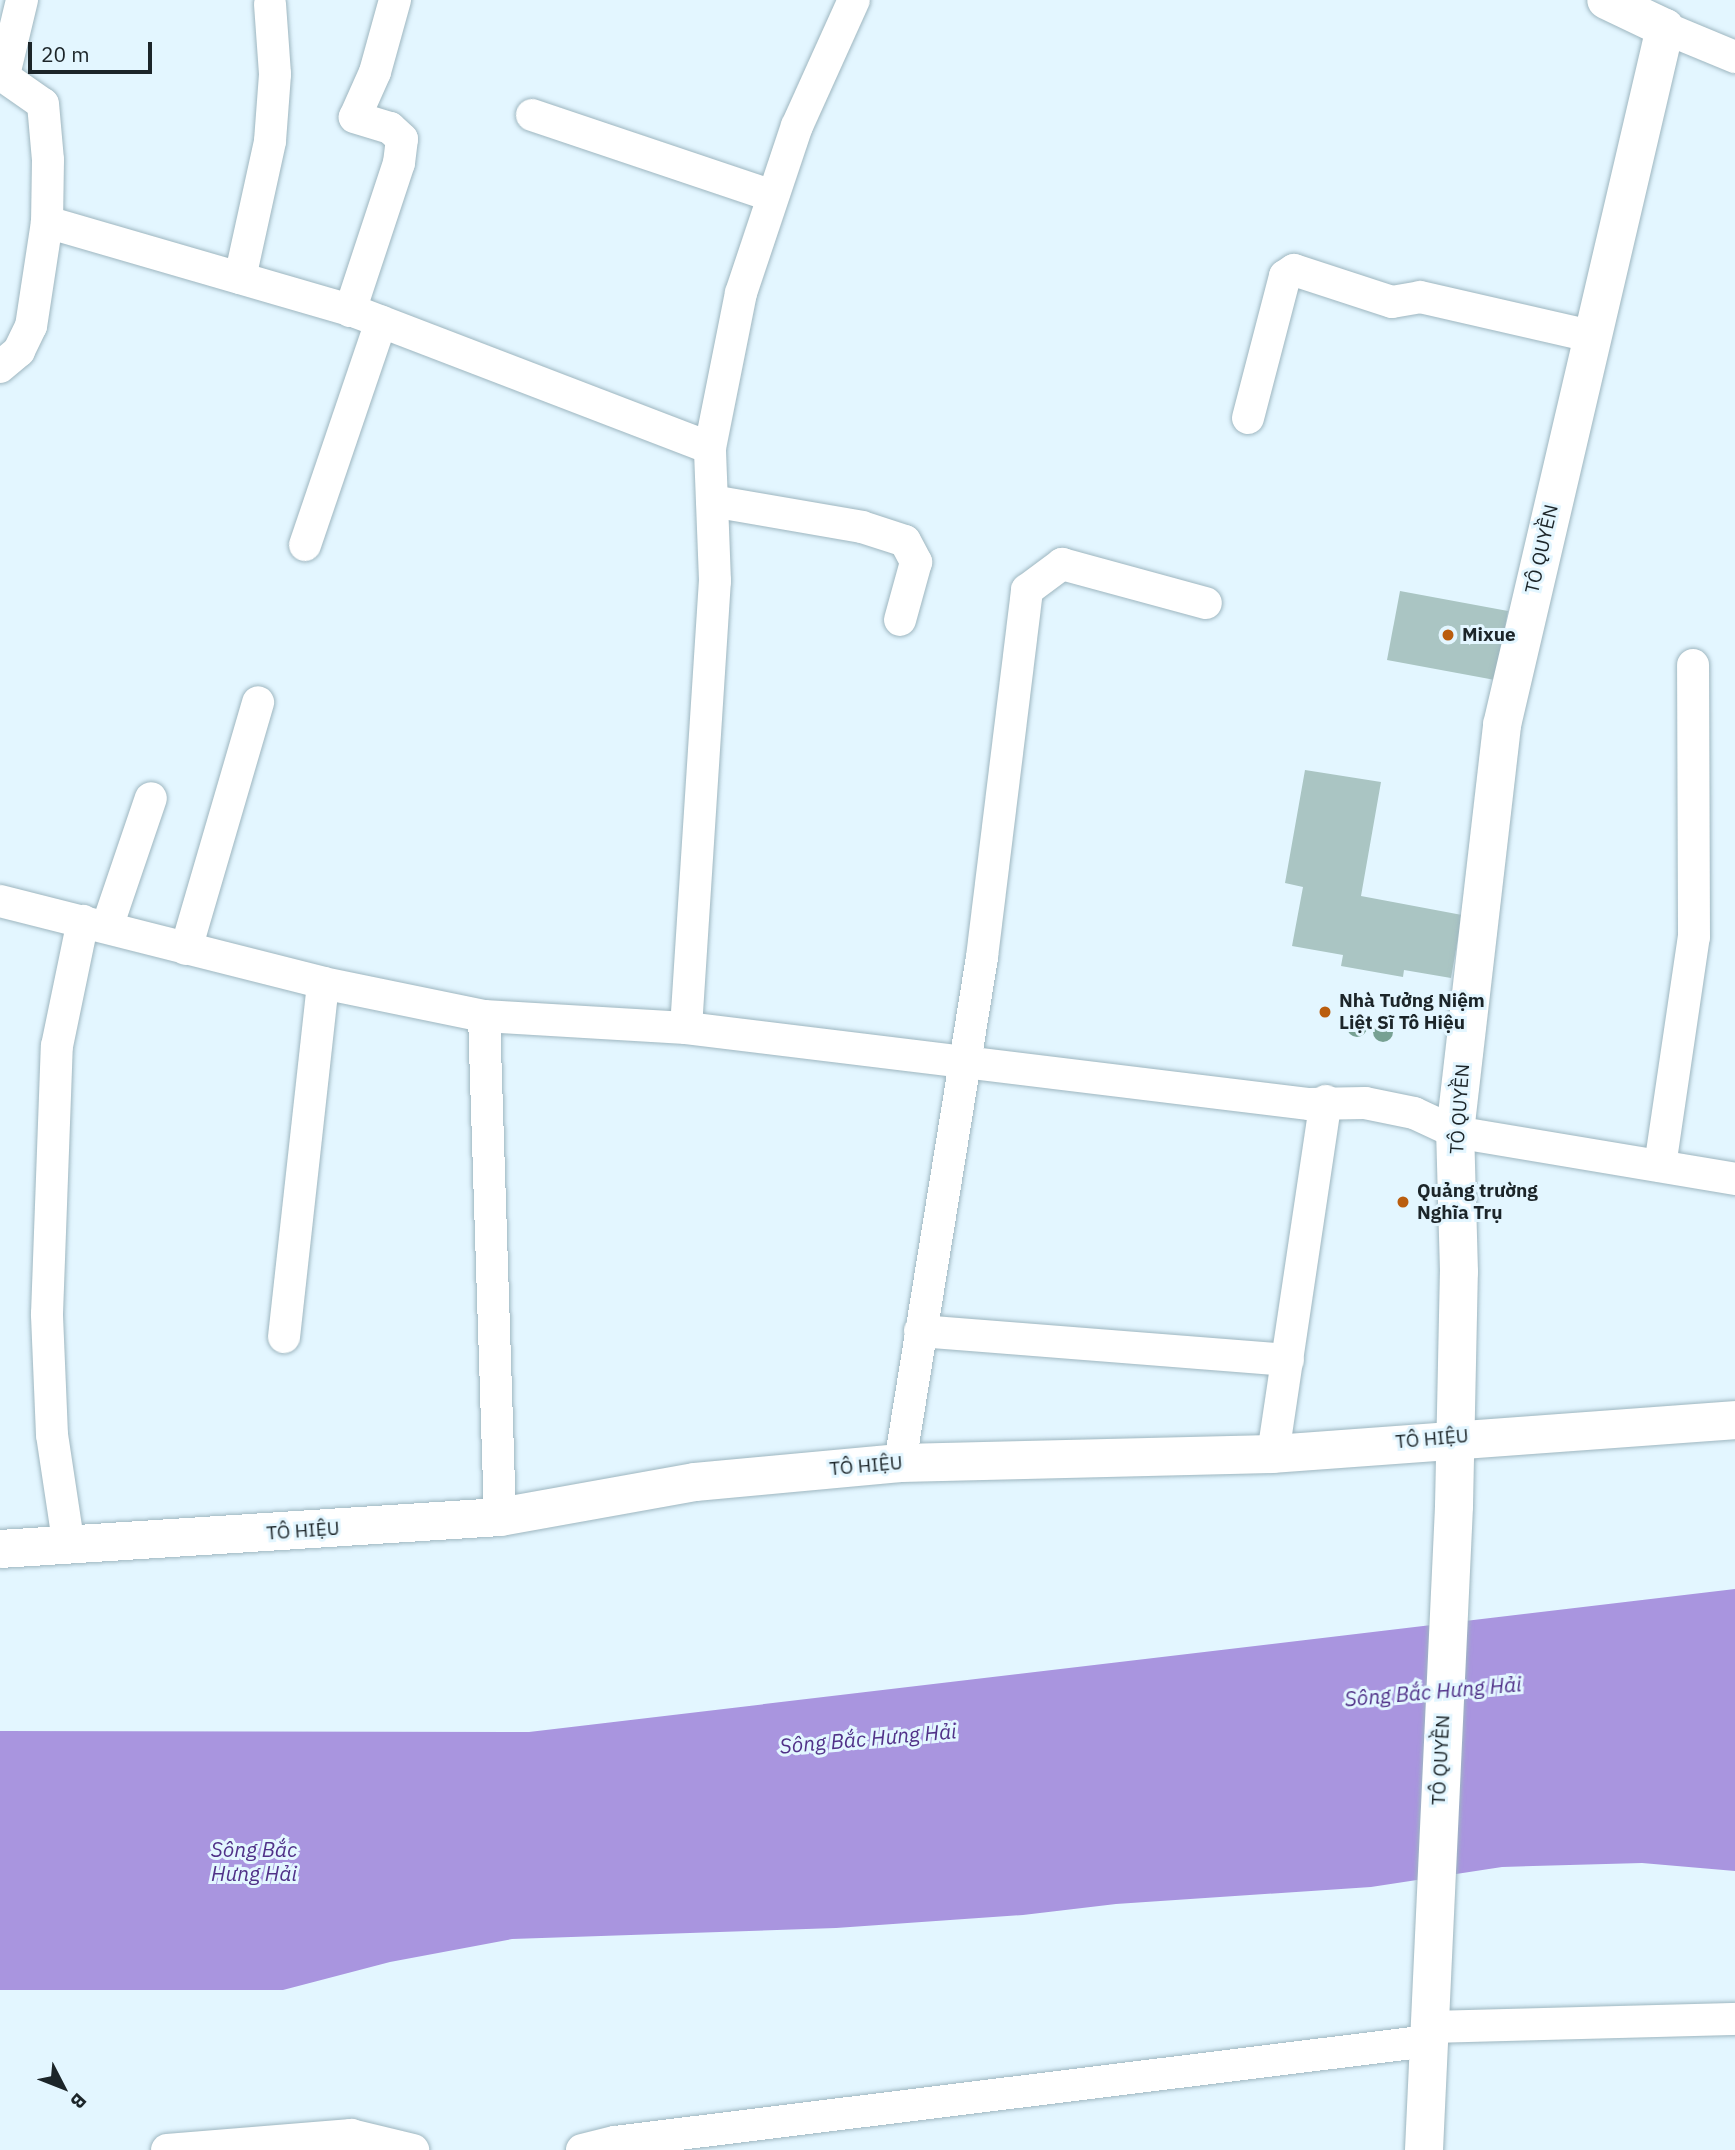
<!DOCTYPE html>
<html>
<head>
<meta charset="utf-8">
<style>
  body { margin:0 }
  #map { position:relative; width:1735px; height:2150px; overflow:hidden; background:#e3f6ff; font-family:"IBM Plex Sans",sans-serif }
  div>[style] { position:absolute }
  .water>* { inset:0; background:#a995df }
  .building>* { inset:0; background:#aac5c3 }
  .roads { filter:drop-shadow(0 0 2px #9eb6c0) drop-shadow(0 0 2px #9eb6c0) }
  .minor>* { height:32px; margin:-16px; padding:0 16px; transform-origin:16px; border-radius:16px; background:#fff }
  .secondary>* { height:38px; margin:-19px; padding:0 19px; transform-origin:19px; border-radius:19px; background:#fff }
  .trees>* { width:20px; height:20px; margin:-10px; border-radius:50%; background:#77a193 }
  .dots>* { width:19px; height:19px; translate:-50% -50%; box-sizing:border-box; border:4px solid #e3f6ff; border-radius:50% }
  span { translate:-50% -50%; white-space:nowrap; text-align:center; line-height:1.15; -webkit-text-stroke:6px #e3f6ff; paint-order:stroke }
  .street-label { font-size:19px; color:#1c2529 }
  .poi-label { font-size:19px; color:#1c2529; font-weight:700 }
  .left { translate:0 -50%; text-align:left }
  .water-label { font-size:21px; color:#503188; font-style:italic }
  .north { position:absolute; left:28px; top:2052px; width:70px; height:70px; -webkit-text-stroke:5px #e3f6ff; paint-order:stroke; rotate:132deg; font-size:19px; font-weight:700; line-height:28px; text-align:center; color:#1c2529 }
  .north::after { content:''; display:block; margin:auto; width:24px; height:32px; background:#1c2529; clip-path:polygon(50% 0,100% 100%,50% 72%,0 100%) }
  .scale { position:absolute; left:28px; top:42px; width:124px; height:32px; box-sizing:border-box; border:4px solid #1c2529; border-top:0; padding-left:9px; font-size:21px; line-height:24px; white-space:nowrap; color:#1c2529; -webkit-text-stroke:5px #e3f6ff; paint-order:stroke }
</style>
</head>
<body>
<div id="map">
  <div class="water">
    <div style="clip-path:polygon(1735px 1589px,1735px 1871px,1642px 1863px,1502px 1867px,1371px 1887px,1116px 1904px,1023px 1915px,836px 1928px,512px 1939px,390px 1962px,283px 1990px,0 1990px,0 1731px,529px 1732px)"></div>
  </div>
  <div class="building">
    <div style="clip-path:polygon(1400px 591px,1508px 611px,1495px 680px,1387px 660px)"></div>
    <div style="clip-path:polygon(1305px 770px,1381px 782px,1361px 896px,1462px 915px,1451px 978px,1404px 970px,1403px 977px,1341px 966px,1343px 955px,1292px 946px,1303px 887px,1285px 883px)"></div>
  </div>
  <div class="roads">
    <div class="minor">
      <div style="left:1665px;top:28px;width:76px;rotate:22.5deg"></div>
      <div style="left:0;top:74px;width:52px;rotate:34.9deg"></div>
      <div style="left:43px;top:104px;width:56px;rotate:84.9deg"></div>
      <div style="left:48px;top:160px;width:62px;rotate:90.9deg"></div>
      <div style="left:47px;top:222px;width:105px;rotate:98.7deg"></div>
      <div style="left:31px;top:326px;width:28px;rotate:116deg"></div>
      <div style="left:19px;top:351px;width:25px;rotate:140deg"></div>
      <div style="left:4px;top:75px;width:77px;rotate:-76.5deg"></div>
      <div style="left:532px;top:115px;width:254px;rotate:18.6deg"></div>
      <div style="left:47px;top:222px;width:322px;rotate:16.2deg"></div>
      <div style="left:356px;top:312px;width:379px;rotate:21deg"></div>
      <div style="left:240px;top:278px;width:140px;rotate:-77.6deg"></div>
      <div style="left:270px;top:141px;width:67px;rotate:-85.7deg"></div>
      <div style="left:275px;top:74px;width:70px;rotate:-94.1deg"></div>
      <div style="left:350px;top:311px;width:156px;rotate:-71.7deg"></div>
      <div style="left:399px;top:163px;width:24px;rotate:-83deg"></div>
      <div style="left:402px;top:139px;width:16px;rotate:-137deg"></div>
      <div style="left:390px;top:128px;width:37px;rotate:-163deg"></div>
      <div style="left:355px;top:117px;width:49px;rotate:-66deg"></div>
      <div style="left:375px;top:72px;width:75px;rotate:-74.5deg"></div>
      <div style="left:1248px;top:418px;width:147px;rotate:-75.4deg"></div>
      <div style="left:1285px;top:276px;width:11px;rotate:-34deg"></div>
      <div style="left:1294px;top:270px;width:103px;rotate:18.1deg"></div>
      <div style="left:1392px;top:302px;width:28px;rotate:-10deg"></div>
      <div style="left:1420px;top:297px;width:174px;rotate:12.9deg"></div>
      <div style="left:712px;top:501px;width:152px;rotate:9.8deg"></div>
      <div style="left:862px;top:527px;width:45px;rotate:18deg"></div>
      <div style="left:905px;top:541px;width:24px;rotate:62deg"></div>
      <div style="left:916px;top:562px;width:60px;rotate:105.4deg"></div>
      <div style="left:305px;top:545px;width:236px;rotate:-71.2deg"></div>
      <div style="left:0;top:901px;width:333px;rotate:14.2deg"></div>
      <div style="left:323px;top:983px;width:164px;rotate:11.6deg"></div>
      <div style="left:484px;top:1016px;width:202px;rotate:3.4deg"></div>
      <div style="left:686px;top:1028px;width:628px;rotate:6.96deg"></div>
      <div style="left:1309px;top:1104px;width:56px;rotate:-1deg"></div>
      <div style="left:1365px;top:1103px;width:50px;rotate:11.5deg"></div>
      <div style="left:1414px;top:1113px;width:45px;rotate:24.9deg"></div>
      <div style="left:1455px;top:1132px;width:284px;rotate:9.5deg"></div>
      <div style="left:107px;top:927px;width:136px;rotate:-71.2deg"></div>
      <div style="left:186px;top:949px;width:257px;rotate:-73.7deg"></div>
      <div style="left:484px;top:1016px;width:501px;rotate:88.17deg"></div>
      <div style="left:686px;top:1028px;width:448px;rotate:-86.3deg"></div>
      <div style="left:715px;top:581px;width:133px;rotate:-92.2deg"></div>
      <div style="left:710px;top:448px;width:158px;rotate:-78.7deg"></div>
      <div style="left:741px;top:293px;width:176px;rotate:-71.5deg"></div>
      <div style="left:797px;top:126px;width:138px;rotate:-65.7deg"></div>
      <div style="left:1660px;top:1166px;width:232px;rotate:-81.6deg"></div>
      <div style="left:1694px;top:937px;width:272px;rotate:-90.2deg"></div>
      <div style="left:920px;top:1331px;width:369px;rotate:4.5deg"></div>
      <div style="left:284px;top:1337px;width:356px;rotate:-83.7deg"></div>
      <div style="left:1273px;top:1454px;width:357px;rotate:-81.5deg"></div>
      <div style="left:900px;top:1463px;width:513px;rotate:-80.79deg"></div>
      <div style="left:982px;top:957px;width:370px;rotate:-83deg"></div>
      <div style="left:1027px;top:590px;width:44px;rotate:-36.6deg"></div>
      <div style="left:1062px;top:564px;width:149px;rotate:15.2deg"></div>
      <div style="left:69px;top:1547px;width:113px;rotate:-98.6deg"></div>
      <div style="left:52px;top:1435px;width:121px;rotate:-92.4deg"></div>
      <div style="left:47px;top:1314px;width:268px;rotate:-87.9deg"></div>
      <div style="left:57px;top:1046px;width:128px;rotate:-78.3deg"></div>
      <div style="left:1428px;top:2027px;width:307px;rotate:-1.5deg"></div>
      <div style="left:167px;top:2150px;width:185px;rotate:-4.7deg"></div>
      <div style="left:351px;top:2135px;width:64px;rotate:13.6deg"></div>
      <div style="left:582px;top:2150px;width:34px;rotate:-14deg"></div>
      <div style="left:615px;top:2142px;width:819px;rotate:-7.08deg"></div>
    </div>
    <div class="secondary">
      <div style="left:0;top:1549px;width:501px;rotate:-3.66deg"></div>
      <div style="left:500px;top:1517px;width:198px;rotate:-10.2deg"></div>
      <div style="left:695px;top:1482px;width:206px;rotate:-5.3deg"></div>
      <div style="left:900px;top:1463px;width:373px;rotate:-1.4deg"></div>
      <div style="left:1273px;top:1454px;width:463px;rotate:-4.2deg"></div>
      <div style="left:1424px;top:2150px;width:645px;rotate:-87.33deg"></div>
      <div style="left:1454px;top:1506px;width:234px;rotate:-88.8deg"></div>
      <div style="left:1459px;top:1272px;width:140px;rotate:-91.6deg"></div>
      <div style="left:1455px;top:1132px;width:410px;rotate:-83.4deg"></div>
      <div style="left:1502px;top:725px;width:716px;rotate:-76.84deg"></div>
      <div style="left:1665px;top:28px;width:65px;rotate:-154.6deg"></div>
    </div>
  </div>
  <div class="trees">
    <div style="left:1357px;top:1027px"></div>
    <div style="left:1383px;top:1032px"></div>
  </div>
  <div class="dots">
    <div style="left:1448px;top:635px;background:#ba5d0e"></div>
    <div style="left:1325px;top:1012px;background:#ba5d0e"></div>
    <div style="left:1403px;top:1202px;background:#ba5d0e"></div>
  </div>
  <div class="street-label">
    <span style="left:1542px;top:549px;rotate:-77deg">TÔ QUYỀN</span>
    <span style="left:1460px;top:1109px;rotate:-86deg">TÔ QUYỀN</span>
    <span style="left:1432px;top:1439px;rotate:-5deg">TÔ HIỆU</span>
    <span style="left:866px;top:1466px;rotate:-5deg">TÔ HIỆU</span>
    <span style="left:303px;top:1531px;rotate:-4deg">TÔ HIỆU</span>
    <span style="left:1441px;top:1760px;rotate:-87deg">TÔ QUYỀN</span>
  </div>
  <div class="poi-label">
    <span class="left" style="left:1462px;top:635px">Mixue</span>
    <span class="left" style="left:1339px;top:1012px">Nhà Tưởng Niệm<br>Liệt Sĩ Tô Hiệu</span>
    <span class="left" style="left:1417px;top:1202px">Quảng trường<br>Nghĩa Trụ</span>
  </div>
  <div class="water-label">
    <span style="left:1433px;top:1691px;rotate:-5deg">Sông Bắc Hưng Hải</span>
    <span style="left:868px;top:1738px;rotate:-5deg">Sông Bắc Hưng Hải</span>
    <span style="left:254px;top:1861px">Sông Bắc<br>Hưng Hải</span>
  </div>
  <div class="north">B</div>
  <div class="scale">20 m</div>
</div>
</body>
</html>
